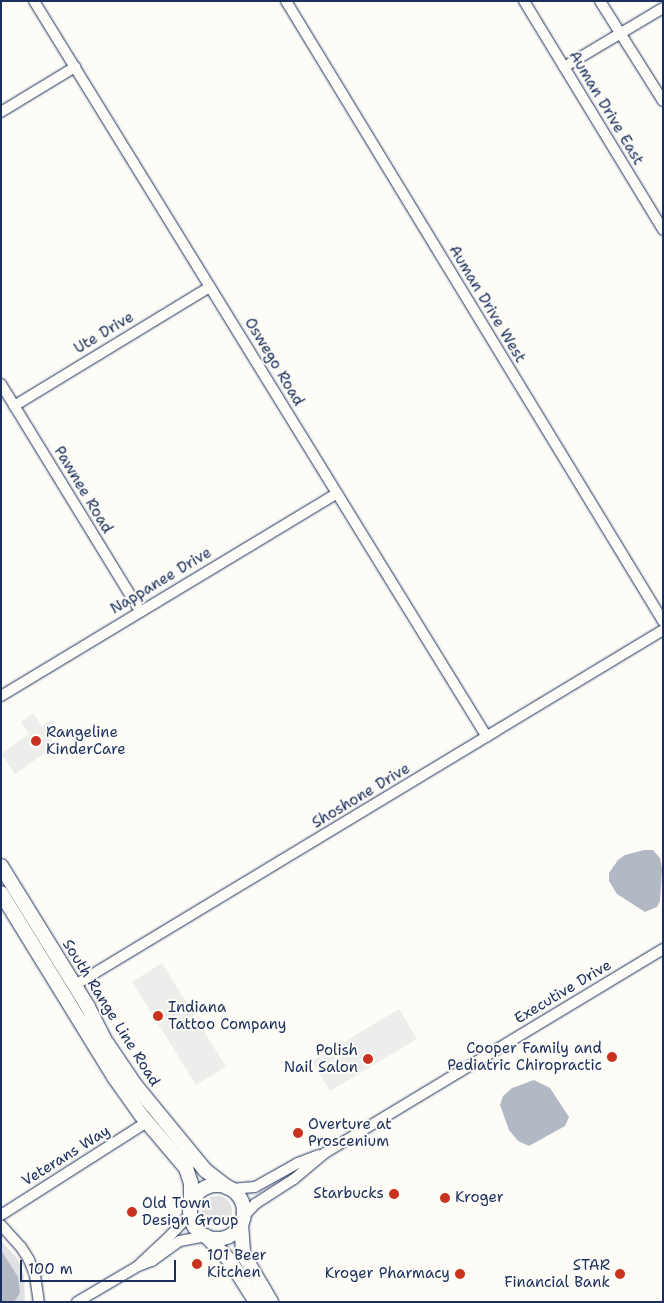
<!DOCTYPE html>
<html>
<head>
<meta charset="utf-8">
<style>
  body { margin:0 }
  #map { position:relative; width:664px; height:1303px; overflow:hidden; background:#fdfcf7; font-family:"Shantell Sans",sans-serif }
  div>[style] { position:absolute }
  .built>* { inset:0; background:#edeeec }
  .green>* { inset:0; background:#e0e1e3 }
  .round { border-radius:50% }
  .water>* { inset:0; background:#b3b8c5 }
  .roads { filter:drop-shadow(0 0 1px #1b2f5e) drop-shadow(0 0 1px #1b2f5e) }
  .minor>* { height:10px; margin:-5px; padding:0 5px; transform-origin:5px; border-radius:5px; background:#fdfcf7 }
  .secondary>* { height:14px; margin:-7px; padding:0 7px; transform-origin:7px; border-radius:7px; background:#fdfcf7 }
  .secondary>.ring { margin:-7px; padding:0; box-sizing:content-box; background:none; border:14px solid #fdfcf7; border-radius:50% }
  .dots>* { width:14px; height:14px; translate:-50% -50%; box-sizing:border-box; border:2px solid #fdfcf7; border-radius:50% }
  span { translate:-50% -50%; white-space:nowrap; text-align:center; line-height:1.15; -webkit-text-stroke:4px #fdfcf7; paint-order:stroke }
  .street-label { font-size:15px; color:#1b2f5e }
  .poi-label { font-size:15px; color:#1b2f5e }
  .left { translate:0 -50%; text-align:left }
  .right { translate:-100% -50%; text-align:right }
  .frame { position:absolute; inset:0; border:2px solid #1b2f5e; pointer-events:none }
  .scale { position:absolute; left:20px; top:1260px; width:156px; height:22px; box-sizing:border-box; border:2px solid #1b2f5e; border-top:0; padding-left:6px; font-size:15px; line-height:18px; white-space:nowrap; color:#1b2f5e; -webkit-text-stroke:4px #fdfcf7; paint-order:stroke }
</style>
</head>
<body>
<div id="map">
  <div class="built">
    <div style="clip-path:polygon(33px 713px,42px 726px,51px 720px,59px 732px,51px 738px,56px 745px,15px 774px,1px 754px,29px 734px,21px 722px)"></div>
    <div style="clip-path:polygon(162px 963px,226px 1067px,196px 1085px,132px 982px)"></div>
    <div style="clip-path:polygon(399px 1009px,417px 1039px,330px 1091px,312px 1061px)"></div>
  </div>
  <div class="green">
    <div class="round" style="left:202px;top:1196px;width:30px;height:30px"></div>
    <div style="clip-path:polygon(1px 1241px,17px 1258px,24px 1275px,25px 1302px,1px 1302px)"></div>
  </div>
  <div class="water">
    <div style="clip-path:polygon(644px 850px,653px 850px,660px 858px,662px 869px,660px 901px,657px 907px,645px 912px,617px 894px,609px 881px,609px 873px,618px 860px,625px 855px)"></div>
    <div style="clip-path:polygon(534px 1080px,550px 1088px,569px 1117px,565px 1126px,529px 1146px,518px 1141px,509px 1130px,500px 1105px,503px 1096px,512px 1088px)"></div>
    <div style="clip-path:polygon(1px 1250px,18px 1277px,20px 1293px,14px 1302px,1px 1302px)"></div>
  </div>
  <div class="roads">
    <div class="minor">
      <div style="left:34px;top:1px;width:864px;rotate:58.39deg"></div>
      <div style="left:286px;top:1px;width:726px;rotate:58.7deg"></div>
      <div style="left:524px;top:1px;width:268px;rotate:58.7deg"></div>
      <div style="left:600px;top:1px;width:118px;rotate:57.8deg"></div>
      <div style="left:564px;top:67px;width:115px;rotate:-30.8deg"></div>
      <div style="left:1px;top:112px;width:87px;rotate:-31.3deg"></div>
      <div style="left:1px;top:384px;width:266px;rotate:58.5deg"></div>
      <div style="left:14px;top:406px;width:229px;rotate:-31.3deg"></div>
      <div style="left:1px;top:696px;width:391px;rotate:-31.1deg"></div>
      <div style="left:75px;top:985px;width:687px;rotate:-31.12deg"></div>
      <div style="left:231px;top:1189px;width:24px;rotate:-5deg"></div>
      <div style="left:255px;top:1187px;width:49px;rotate:-29.2deg"></div>
      <div style="left:298px;top:1163px;width:22px;rotate:-21deg"></div>
      <div style="left:1px;top:1215px;width:173px;rotate:-32.5deg"></div>
      <div style="left:243px;top:1217px;width:18px;rotate:-47deg"></div>
      <div style="left:255px;top:1204px;width:46px;rotate:-32.7deg"></div>
      <div style="left:294px;top:1179px;width:40px;rotate:-40deg"></div>
      <div style="left:325px;top:1153px;width:395px;rotate:-31.1deg"></div>
      <div style="left:1px;top:1225px;width:30px;rotate:48deg"></div>
      <div style="left:21px;top:1247px;width:15px;rotate:58deg"></div>
      <div style="left:29px;top:1260px;width:16px;rotate:68deg"></div>
      <div style="left:35px;top:1275px;width:27px;rotate:82deg"></div>
      <div style="left:140px;top:1264px;width:37px;rotate:-43deg"></div>
      <div style="left:167px;top:1239px;width:34px;rotate:-47deg"></div>
      <div style="left:77px;top:1302px;width:71px;rotate:-30.5deg"></div>
      <div style="left:138px;top:1266px;width:15px;rotate:-20deg"></div>
      <div style="left:152px;top:1261px;width:34px;rotate:-36deg"></div>
      <div style="left:180px;top:1241px;width:25px;rotate:-11deg"></div>
    </div>
    <div class="secondary">
      <div style="left:1px;top:866px;width:166px;rotate:58.3deg"></div>
      <div style="left:88px;top:1007px;width:36px;rotate:63deg"></div>
      <div style="left:104px;top:1039px;width:57px;rotate:55.8deg"></div>
      <div style="left:136px;top:1086px;width:109px;rotate:50.6deg"></div>
      <div style="left:205px;top:1170px;width:29px;rotate:38deg"></div>
      <div style="left:1px;top:893px;width:216px;rotate:58.4deg"></div>
      <div style="left:114px;top:1077px;width:47px;rotate:54.6deg"></div>
      <div style="left:141px;top:1115px;width:70px;rotate:49.7deg"></div>
      <div style="left:186px;top:1168px;width:16px;rotate:72deg"></div>
      <div style="left:191px;top:1183px;width:23px;rotate:90deg"></div>
      <div class="ring" style="left:190px;top:1185px;width:40px;height:40px"></div>
      <div style="left:241px;top:1223px;width:31px;rotate:86deg"></div>
      <div style="left:243px;top:1254px;width:56px;rotate:59.7deg"></div>
      <div style="left:206px;top:1236px;width:35px;rotate:46deg"></div>
      <div style="left:230px;top:1261px;width:49px;rotate:57.6deg"></div>
    </div>
  </div>
  <div class="dots">
    <div style="left:36px;top:741px;background:#c8321e"></div>
    <div style="left:158px;top:1016px;background:#c8321e"></div>
    <div style="left:612px;top:1057px;background:#c8321e"></div>
    <div style="left:368px;top:1059px;background:#c8321e"></div>
    <div style="left:298px;top:1133px;background:#c8321e"></div>
    <div style="left:394px;top:1194px;background:#c8321e"></div>
    <div style="left:445px;top:1198px;background:#c8321e"></div>
    <div style="left:132px;top:1212px;background:#c8321e"></div>
    <div style="left:197px;top:1264px;background:#c8321e"></div>
    <div style="left:460px;top:1274px;background:#c8321e"></div>
    <div style="left:620px;top:1274px;background:#c8321e"></div>
  </div>
  <div class="street-label">
    <span style="left:606px;top:108px;rotate:59deg">Auman Drive East</span>
    <span style="left:487px;top:304px;rotate:59deg">Auman Drive West</span>
    <span style="left:104px;top:333px;rotate:-31deg">Ute Drive</span>
    <span style="left:274px;top:362px;rotate:59deg">Oswego Road</span>
    <span style="left:83px;top:490px;rotate:59deg">Pawnee Road</span>
    <span style="left:161px;top:581px;rotate:-31deg">Nappanee Drive</span>
    <span style="left:361px;top:796px;rotate:-31deg">Shoshone Drive</span>
    <span style="left:563px;top:992px;rotate:-31deg">Executive Drive</span>
    <span style="left:111px;top:1013px;rotate:58deg">South Range Line Road</span>
    <span style="left:66px;top:1156px;rotate:-32deg">Veterans Way</span>
  </div>
  <div class="poi-label">
    <span class="left" style="left:46px;top:741px">Rangeline<br>KinderCare</span>
    <span class="left" style="left:168px;top:1016px">Indiana<br>Tattoo Company</span>
    <span class="right" style="left:602px;top:1057px">Cooper Family and<br>Pediatric Chiropractic</span>
    <span class="right" style="left:358px;top:1059px">Polish<br>Nail Salon</span>
    <span class="left" style="left:308px;top:1133px">Overture at<br>Proscenium</span>
    <span class="right" style="left:384px;top:1194px">Starbucks</span>
    <span class="left" style="left:455px;top:1198px">Kroger</span>
    <span class="left" style="left:142px;top:1212px">Old Town<br>Design Group</span>
    <span class="left" style="left:207px;top:1264px">101 Beer<br>Kitchen</span>
    <span class="right" style="left:610px;top:1274px">STAR<br>Financial Bank</span>
    <span class="right" style="left:450px;top:1274px">Kroger Pharmacy</span>
  </div>
  <div class="frame"></div>
  <div class="scale">100 m</div>
</div>
</body>
</html>
